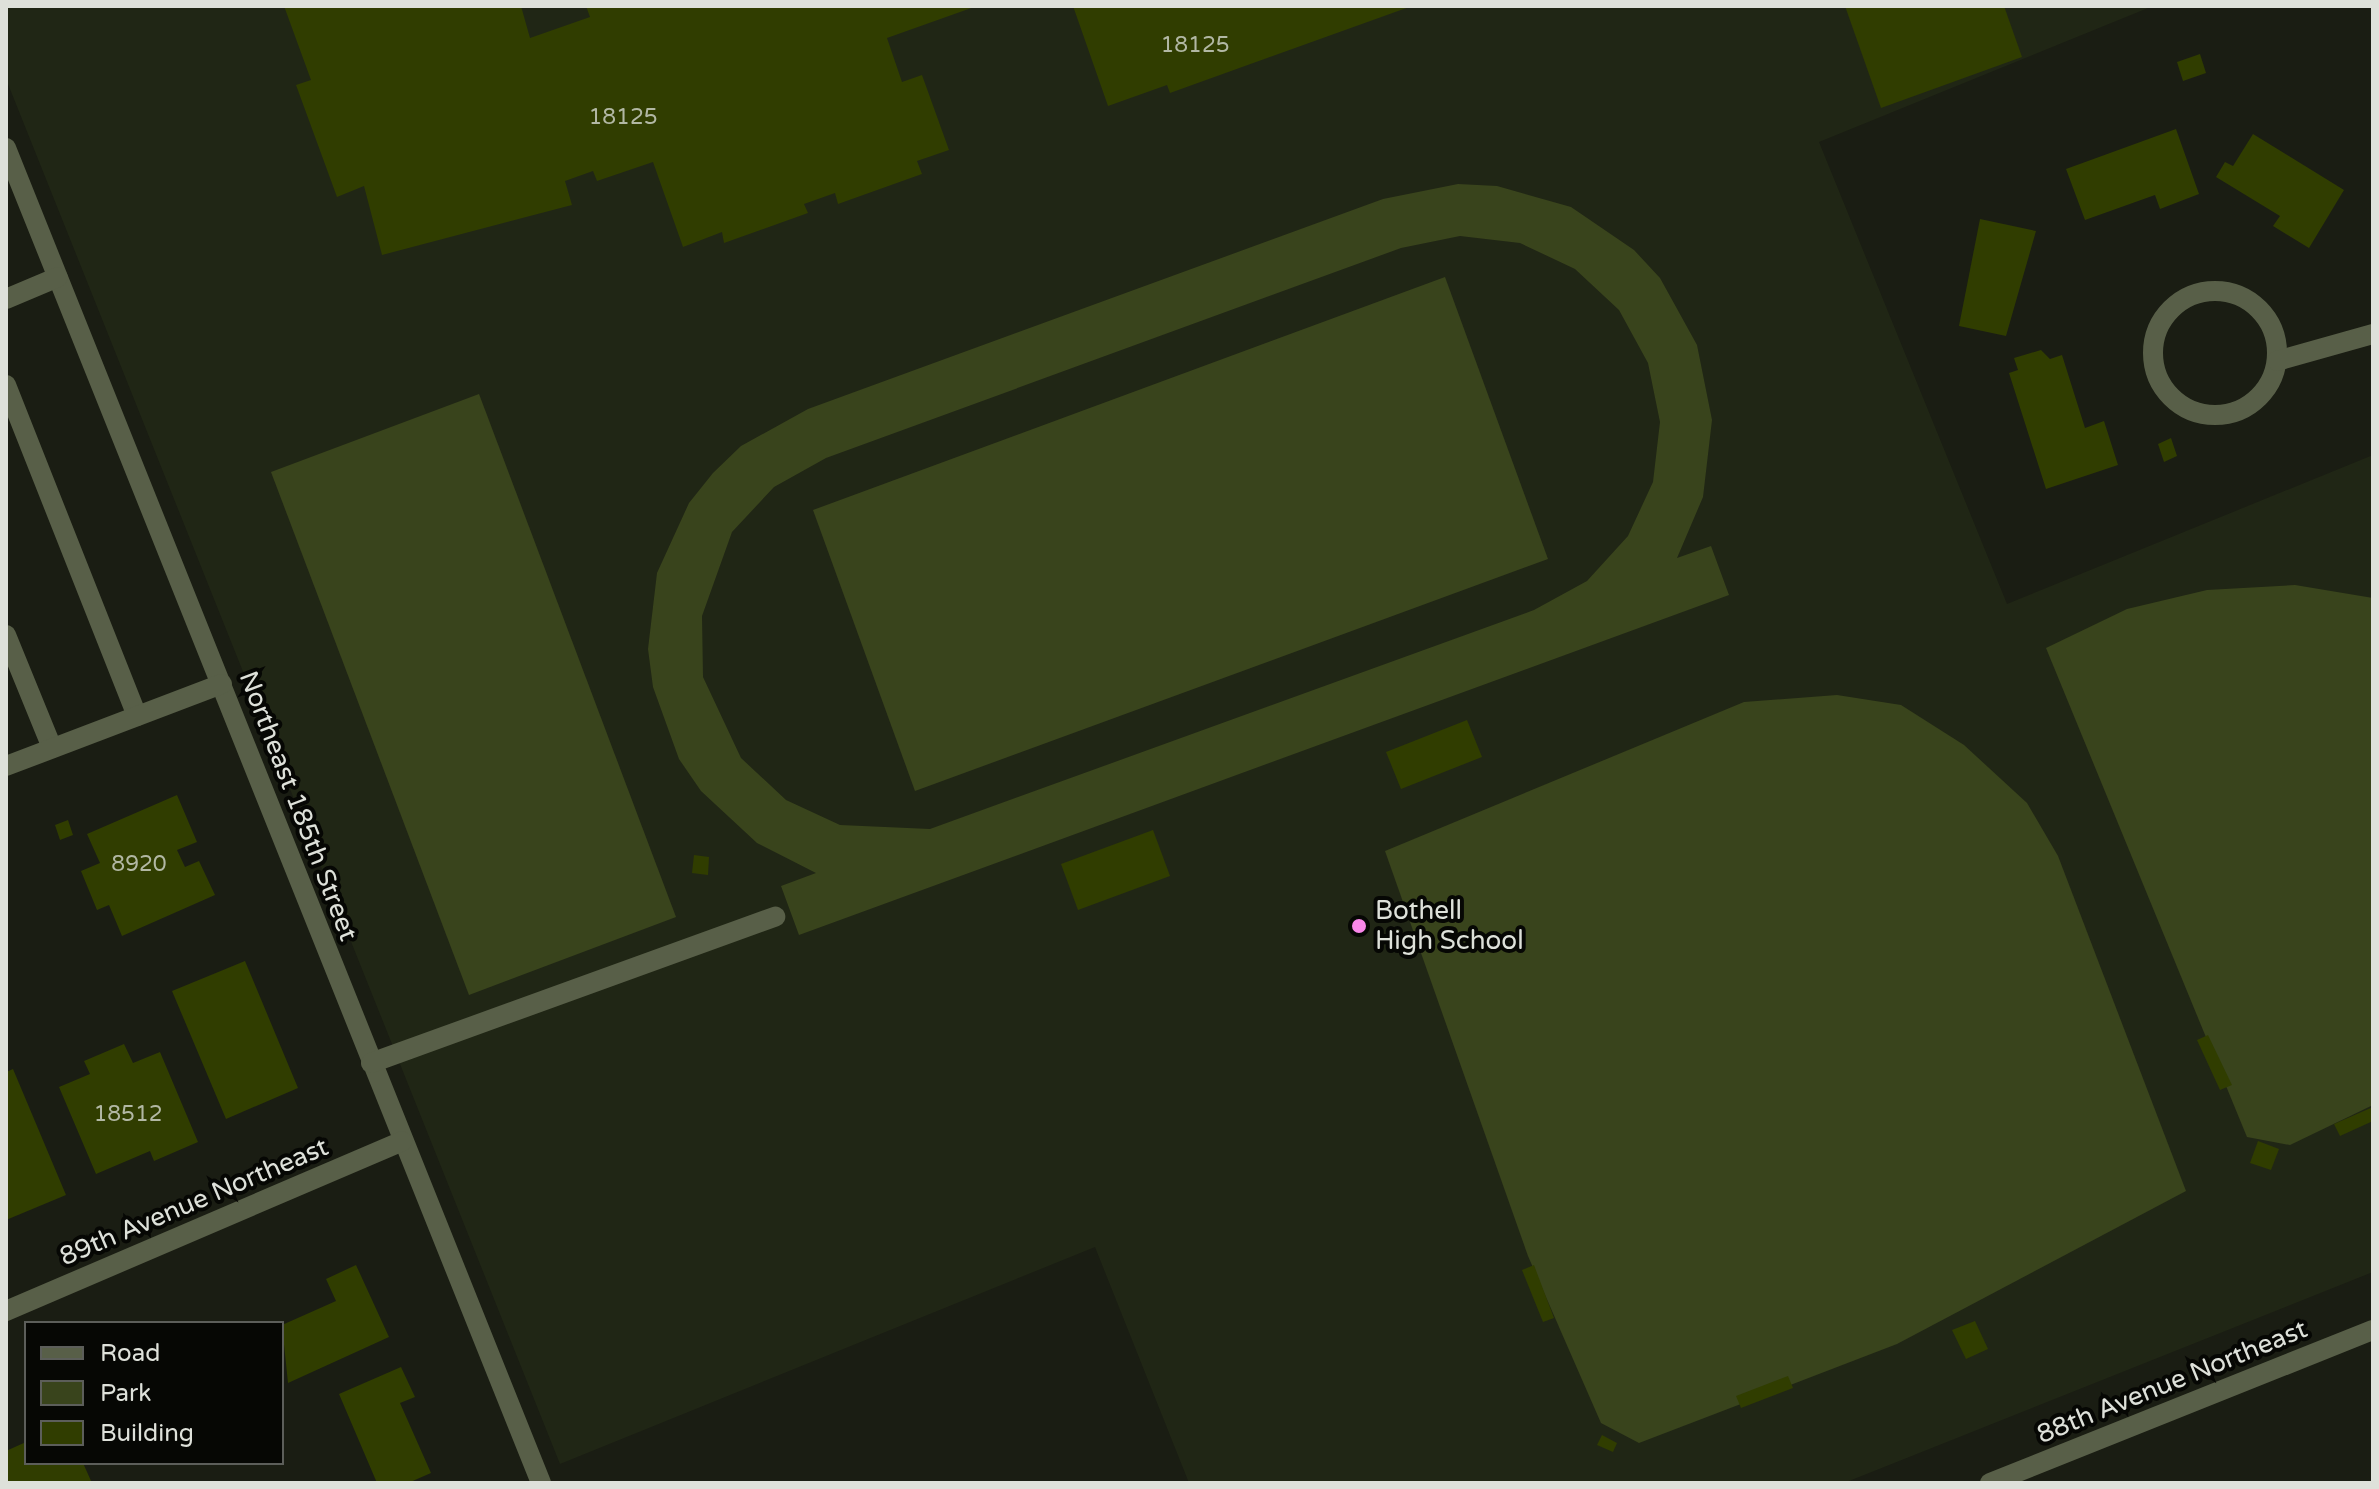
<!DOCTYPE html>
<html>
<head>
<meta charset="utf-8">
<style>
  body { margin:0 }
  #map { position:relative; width:2379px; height:1489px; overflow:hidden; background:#1a1d13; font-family:"Varela Round",sans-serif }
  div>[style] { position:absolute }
  .built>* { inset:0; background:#202615 }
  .green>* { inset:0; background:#39441c }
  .building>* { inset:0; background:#303d00 }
  .minor>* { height:20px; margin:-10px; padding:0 10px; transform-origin:10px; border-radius:10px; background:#585f48 }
  .minor>.ring { margin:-10px; padding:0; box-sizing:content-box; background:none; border:20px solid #585f48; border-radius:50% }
  .dots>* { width:22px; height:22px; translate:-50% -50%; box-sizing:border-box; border:4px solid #060704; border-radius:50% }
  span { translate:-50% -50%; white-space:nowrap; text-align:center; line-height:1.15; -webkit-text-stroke:8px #060704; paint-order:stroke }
  .number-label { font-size:22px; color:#b2b8a4 }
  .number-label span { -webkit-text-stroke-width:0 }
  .street-label { font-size:26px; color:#dee1da }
  .poi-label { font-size:26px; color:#dee1da }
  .left { translate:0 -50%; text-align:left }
  .frame { position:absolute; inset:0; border:8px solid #dee1da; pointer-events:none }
  .legend { position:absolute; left:24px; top:1321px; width:260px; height:144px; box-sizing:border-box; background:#060704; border:2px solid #5c5e5a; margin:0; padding:10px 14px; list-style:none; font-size:24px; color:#dee1da }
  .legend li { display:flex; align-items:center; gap:16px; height:40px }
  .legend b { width:40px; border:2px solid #5c5e5a }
</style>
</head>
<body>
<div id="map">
  <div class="built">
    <div style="clip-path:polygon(6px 6px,2153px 6px,1819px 142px,2007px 604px,2373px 455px,2373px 1272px,1844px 1483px,1189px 1483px,1095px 1247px,560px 1464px,6px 79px)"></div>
  </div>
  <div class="green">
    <div style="clip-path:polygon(evenodd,1458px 184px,1497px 186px,1571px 207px,1634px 250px,1660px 278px,1697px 345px,1712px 420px,1703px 497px,1677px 558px,1711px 546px,1729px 595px,799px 935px,781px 886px,816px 873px,757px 843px,701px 791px,679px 759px,653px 687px,648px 649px,657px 573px,689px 503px,713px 473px,741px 446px,808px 409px,1383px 199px,1458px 184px,1460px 236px,1520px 243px,1575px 269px,1619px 310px,1648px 363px,1660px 422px,1653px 482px,1628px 536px,1587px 581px,1534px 610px,930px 829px,840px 825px,786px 800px,741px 758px,703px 677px,702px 616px,732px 532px,774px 487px,826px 458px,1401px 248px,1460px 236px)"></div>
    <div style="clip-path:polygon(1445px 277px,1548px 559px,915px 791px,813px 510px)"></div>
    <div style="clip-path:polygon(479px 394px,676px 917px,469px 995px,271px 472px)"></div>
    <div style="clip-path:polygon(2295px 585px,2373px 598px,2373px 1105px,2290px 1145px,2247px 1137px,2046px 648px,2127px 609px,2207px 590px)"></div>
    <div style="clip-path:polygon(1837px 695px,1901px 705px,1964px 745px,2027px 803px,2058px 856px,2186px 1191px,1897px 1344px,1639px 1443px,1601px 1423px,1528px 1256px,1385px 851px,1744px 702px)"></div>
  </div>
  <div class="building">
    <div style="clip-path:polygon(284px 6px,521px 6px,530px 38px,590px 17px,586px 6px,977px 6px,887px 38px,902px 82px,922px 75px,949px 150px,917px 161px,922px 174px,838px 204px,835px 193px,804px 204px,808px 213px,724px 243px,722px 232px,683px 247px,653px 162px,597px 181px,593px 171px,565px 181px,572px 205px,382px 255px,364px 186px,337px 197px,296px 85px,311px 80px)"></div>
    <div style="clip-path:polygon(1073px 6px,1412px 6px,1170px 93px,1167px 85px,1108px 106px)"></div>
    <div style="clip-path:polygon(1845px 6px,2004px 6px,2022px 57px,1881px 108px)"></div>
    <div style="clip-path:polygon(2200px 54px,2206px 73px,2183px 81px,2177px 62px)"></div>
    <div style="clip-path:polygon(2176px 129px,2199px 194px,2160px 209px,2155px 195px,2085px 220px,2066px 169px)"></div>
    <div style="clip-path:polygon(2253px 134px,2344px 190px,2309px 248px,2273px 226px,2280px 216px,2216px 177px,2225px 162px,2233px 166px)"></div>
    <div style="clip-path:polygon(1980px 219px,2036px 231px,2006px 336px,1959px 326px)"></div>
    <div style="clip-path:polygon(2041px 350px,2050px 359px,2062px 355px,2085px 428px,2104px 421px,2118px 465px,2046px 489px,2009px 373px,2018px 370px,2014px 358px)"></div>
    <div style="clip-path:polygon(2171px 438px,2177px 456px,2164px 462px,2158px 444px)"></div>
    <div style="clip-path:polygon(1467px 720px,1482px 757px,1401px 789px,1386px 752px)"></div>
    <div style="clip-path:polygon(177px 795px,197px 842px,177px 850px,185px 867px,199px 861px,215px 895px,122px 936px,109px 905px,97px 910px,81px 871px,100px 863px,87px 834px)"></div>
    <div style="clip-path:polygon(68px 820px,73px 835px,60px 840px,55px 825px)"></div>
    <div style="clip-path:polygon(1153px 830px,1170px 876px,1078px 910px,1061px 864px)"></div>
    <div style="clip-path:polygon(694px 855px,709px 857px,708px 875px,692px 873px)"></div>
    <div style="clip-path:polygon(245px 961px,298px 1088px,226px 1119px,172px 991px)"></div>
    <div style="clip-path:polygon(2208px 1035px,2232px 1085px,2220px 1090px,2197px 1040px)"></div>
    <div style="clip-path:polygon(124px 1044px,133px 1063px,160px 1052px,198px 1142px,154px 1161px,150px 1151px,96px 1174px,59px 1087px,90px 1074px,84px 1061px)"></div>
    <div style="clip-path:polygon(13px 1069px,66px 1195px,6px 1220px,6px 1072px)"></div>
    <div style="clip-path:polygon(2373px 1107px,2373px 1121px,2340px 1136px,2334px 1124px)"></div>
    <div style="clip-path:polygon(2258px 1141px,2279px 1149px,2271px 1170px,2250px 1163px)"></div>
    <div style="clip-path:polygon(356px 1265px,389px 1337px,288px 1383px,282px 1325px,336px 1301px,326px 1279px)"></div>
    <div style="clip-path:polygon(1534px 1265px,1554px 1318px,1543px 1322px,1522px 1270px)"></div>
    <div style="clip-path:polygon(1975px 1321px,1988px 1349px,1966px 1359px,1952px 1330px)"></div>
    <div style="clip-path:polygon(401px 1367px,415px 1397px,400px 1403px,431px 1473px,408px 1483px,377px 1483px,339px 1394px)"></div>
    <div style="clip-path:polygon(1788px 1376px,1793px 1388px,1741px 1408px,1736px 1396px)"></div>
    <div style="clip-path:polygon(1602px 1435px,1617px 1443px,1613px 1452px,1597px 1445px)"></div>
    <div style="clip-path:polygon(26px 1442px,26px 1463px,83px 1463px,92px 1483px,6px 1483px,6px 1451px)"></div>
  </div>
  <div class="minor">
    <div style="left:6px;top:148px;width:1438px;rotate:68.16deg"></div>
    <div class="ring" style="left:2153px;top:291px;width:104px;height:104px"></div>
    <div style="left:6px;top:299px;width:56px;rotate:-22.9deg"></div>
    <div style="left:2277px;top:361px;width:100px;rotate:-15.7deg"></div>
    <div style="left:6px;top:385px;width:356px;rotate:68.4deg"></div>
    <div style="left:6px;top:635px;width:122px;rotate:67.8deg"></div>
    <div style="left:6px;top:766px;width:231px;rotate:-20.8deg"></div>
    <div style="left:371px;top:1063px;width:430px;rotate:-19.9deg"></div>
    <div style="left:6px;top:1311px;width:431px;rotate:-23.2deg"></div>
    <div style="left:1990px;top:1483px;width:412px;rotate:-21.8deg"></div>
  </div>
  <div class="dots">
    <div style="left:1359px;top:926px;background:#f987e9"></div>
  </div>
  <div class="number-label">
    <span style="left:1195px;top:46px">18125</span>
    <span style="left:623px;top:118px">18125</span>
    <span style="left:139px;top:865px">8920</span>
    <span style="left:128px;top:1115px">18512</span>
  </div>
  <div class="street-label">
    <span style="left:298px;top:806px;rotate:69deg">Northeast 185th Street</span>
    <span style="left:194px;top:1202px;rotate:-23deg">89th Avenue Northeast</span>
    <span style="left:2172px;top:1382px;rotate:-22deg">88th Avenue Northeast</span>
  </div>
  <div class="poi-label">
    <span class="left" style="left:1375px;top:926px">Bothell<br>High School</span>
  </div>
  <div class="frame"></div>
  <ul class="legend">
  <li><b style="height:10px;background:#585f48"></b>Road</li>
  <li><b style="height:22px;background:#39441c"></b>Park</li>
  <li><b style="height:22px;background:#303d00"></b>Building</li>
  </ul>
</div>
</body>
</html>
